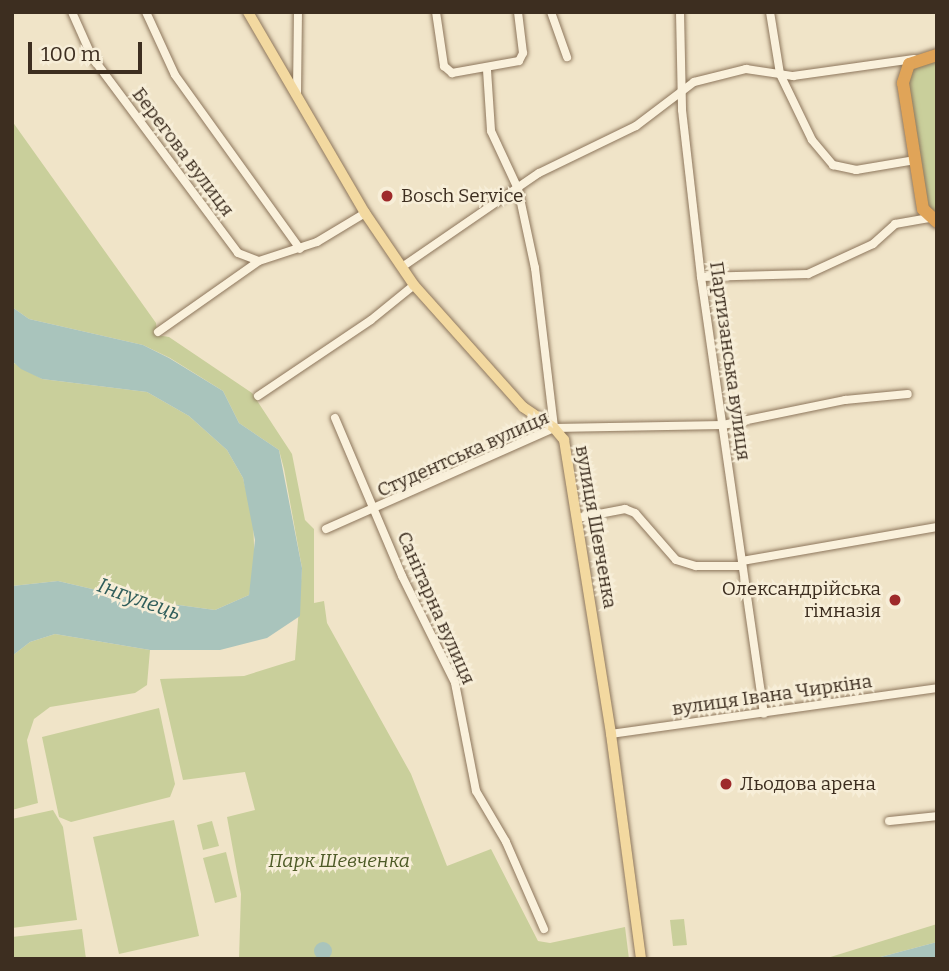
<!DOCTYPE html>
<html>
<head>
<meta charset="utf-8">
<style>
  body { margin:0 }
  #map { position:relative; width:949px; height:971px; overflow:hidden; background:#f0e4c8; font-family:Bitter,serif }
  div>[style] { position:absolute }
  .green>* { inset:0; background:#c9cf9b }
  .water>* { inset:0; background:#a9c4bc }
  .round { border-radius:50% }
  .roads { filter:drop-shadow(0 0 2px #8d765c) drop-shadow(0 0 2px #8d765c) }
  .minor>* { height:8px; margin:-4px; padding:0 4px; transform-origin:4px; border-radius:4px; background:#faf1dc }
  .major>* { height:10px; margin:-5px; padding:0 5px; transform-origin:5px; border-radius:5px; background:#f3d9a0 }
  .highway>* { height:12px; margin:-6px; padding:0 6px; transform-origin:6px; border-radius:6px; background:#e0a458 }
  .dots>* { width:19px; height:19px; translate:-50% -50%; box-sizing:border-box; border:4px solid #f7eed8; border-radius:50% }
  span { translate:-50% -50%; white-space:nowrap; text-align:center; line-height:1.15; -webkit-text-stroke:5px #f7eed8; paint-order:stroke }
  .street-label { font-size:19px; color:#3d2e20 }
  .poi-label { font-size:19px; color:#3d2e20 }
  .left { translate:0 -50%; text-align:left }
  .right { translate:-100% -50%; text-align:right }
  .park-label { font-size:19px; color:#4d5a26; font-style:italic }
  .water-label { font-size:21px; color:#2f5d5a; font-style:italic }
  .frame { position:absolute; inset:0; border:14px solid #3d2e20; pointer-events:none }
  .scale { position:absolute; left:28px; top:42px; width:114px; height:32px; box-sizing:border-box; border:4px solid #3d2e20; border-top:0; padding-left:9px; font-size:21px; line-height:24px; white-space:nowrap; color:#3d2e20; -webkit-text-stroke:5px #f7eed8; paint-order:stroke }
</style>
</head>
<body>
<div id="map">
  <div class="green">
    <div style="clip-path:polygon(937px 58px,937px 218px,925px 205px,907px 83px,911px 70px)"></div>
    <div style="clip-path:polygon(12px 121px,156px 323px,157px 335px,169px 337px,252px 393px,292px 454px,305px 520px,314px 529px,314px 603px,324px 601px,327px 623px,411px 774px,447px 866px,491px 849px,538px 941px,550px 943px,625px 927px,629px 959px,239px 959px,241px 894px,227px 817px,255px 810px,245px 772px,183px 780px,160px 679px,244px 676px,295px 660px,302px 568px,284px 469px,279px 450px,239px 423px,223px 391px,170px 358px,143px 345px,29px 319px,12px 307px)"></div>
    <div style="clip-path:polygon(12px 362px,42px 379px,147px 392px,189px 416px,227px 450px,243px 478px,253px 519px,255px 570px,249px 595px,215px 610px,135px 599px,58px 581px,12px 586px)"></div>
    <div style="clip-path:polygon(55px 634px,150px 650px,147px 685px,135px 693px,50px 707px,34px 719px,27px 740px,38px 803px,12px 810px,12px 656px,30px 642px)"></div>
    <div style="clip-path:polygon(159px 708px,175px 784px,170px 797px,71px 822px,59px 817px,42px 737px)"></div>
    <div style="clip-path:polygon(53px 810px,63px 827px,77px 920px,12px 928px,12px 819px)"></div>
    <div style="clip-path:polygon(174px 820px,199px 936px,119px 954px,93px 837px)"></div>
    <div style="clip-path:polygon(212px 821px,219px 846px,203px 850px,197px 825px)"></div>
    <div style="clip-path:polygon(226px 852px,237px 897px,215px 903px,203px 858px)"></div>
    <div style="clip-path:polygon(684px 919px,687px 945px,673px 946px,670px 920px)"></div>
    <div style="clip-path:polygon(937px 924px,937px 942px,873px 959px,824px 959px)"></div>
    <div style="clip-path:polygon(82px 929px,86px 959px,12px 959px,12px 937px)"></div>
  </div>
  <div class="water">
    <div style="clip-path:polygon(12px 307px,29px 319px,143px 345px,169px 358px,223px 391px,239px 423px,279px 450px,302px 568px,300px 616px,267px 638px,220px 650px,150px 650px,55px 634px,30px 642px,12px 656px,12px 586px,58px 581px,135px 599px,215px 610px,249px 595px,255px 540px,243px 478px,227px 450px,189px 416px,147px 392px,42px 379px,21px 369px,12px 361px)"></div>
    <div class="round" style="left:314px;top:942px;width:18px;height:18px"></div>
    <div style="clip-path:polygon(937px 942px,937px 958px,932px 959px,873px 959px)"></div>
  </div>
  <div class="roads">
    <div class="minor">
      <div style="left:72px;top:12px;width:49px;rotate:66deg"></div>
      <div style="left:92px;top:57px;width:244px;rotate:53.3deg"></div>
      <div style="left:238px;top:253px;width:22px;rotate:21deg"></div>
      <div style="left:146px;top:12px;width:69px;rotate:65.3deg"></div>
      <div style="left:175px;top:75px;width:214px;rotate:54.3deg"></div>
      <div style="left:436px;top:12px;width:55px;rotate:81.6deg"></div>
      <div style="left:444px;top:66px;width:11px;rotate:41deg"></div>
      <div style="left:452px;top:73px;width:68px;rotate:-10.2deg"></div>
      <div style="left:519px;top:61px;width:9px;rotate:-63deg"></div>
      <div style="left:523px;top:53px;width:41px;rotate:-97deg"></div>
      <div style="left:551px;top:12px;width:48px;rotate:70.4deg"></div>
      <div style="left:680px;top:12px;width:98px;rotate:88.8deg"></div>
      <div style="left:682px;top:110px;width:168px;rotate:83.5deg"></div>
      <div style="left:701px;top:277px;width:441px;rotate:81.8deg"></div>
      <div style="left:770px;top:12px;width:63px;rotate:80.8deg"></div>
      <div style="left:780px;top:74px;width:73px;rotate:64.1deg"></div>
      <div style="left:812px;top:140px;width:33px;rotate:50deg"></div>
      <div style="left:833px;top:165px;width:24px;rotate:12deg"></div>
      <div style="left:856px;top:170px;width:60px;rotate:-9.6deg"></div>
      <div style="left:487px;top:70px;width:61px;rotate:86.2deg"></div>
      <div style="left:491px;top:131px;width:64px;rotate:65deg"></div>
      <div style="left:518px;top:189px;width:81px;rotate:77.9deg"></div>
      <div style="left:535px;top:268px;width:161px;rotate:83.2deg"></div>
      <div style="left:297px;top:93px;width:81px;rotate:-89.3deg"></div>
      <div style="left:402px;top:267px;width:166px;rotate:-34.5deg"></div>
      <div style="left:539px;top:173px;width:108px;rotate:-25.9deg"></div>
      <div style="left:636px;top:126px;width:73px;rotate:-37.2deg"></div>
      <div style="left:694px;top:82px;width:54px;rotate:-14deg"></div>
      <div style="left:746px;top:69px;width:48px;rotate:8.5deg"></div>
      <div style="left:793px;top:76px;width:122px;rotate:-8deg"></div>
      <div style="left:701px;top:277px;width:107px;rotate:-1.6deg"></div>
      <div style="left:808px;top:274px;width:72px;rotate:-24.8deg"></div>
      <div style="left:873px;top:244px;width:30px;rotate:-42deg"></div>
      <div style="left:895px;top:224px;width:36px;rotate:-10deg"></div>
      <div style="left:158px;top:332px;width:123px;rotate:-35.1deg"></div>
      <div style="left:259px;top:261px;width:61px;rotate:-18.1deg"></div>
      <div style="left:317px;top:242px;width:56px;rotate:-31.1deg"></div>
      <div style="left:258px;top:396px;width:136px;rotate:-33.9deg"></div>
      <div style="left:371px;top:320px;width:55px;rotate:-39.1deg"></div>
      <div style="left:335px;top:418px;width:172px;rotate:67deg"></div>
      <div style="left:402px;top:576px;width:119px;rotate:63.6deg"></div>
      <div style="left:455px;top:683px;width:110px;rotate:79deg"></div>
      <div style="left:476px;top:791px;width:59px;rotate:59.5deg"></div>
      <div style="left:506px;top:842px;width:95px;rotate:66.4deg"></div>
      <div style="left:578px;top:518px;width:48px;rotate:-10.8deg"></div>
      <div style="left:625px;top:509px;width:11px;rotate:22deg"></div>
      <div style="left:635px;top:513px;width:62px;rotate:48.9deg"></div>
      <div style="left:676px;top:560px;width:21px;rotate:17deg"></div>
      <div style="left:696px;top:566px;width:44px"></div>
      <div style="left:326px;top:529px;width:249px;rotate:-23.9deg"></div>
      <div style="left:554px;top:428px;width:169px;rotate:-1deg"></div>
      <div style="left:723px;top:425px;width:125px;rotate:-11.6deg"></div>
      <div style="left:845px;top:400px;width:63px;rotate:-5.4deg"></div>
      <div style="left:742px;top:561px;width:198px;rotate:-9.9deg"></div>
      <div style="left:611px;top:734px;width:329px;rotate:-8deg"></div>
      <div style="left:889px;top:821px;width:48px;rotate:-5.9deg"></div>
    </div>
    <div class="major">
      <div style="left:248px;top:12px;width:233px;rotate:59.8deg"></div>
      <div style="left:365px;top:213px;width:87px;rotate:55.8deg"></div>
      <div style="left:414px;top:285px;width:164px;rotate:48.2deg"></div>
      <div style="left:523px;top:407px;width:37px;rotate:34deg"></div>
      <div style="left:554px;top:428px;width:16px;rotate:50deg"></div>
      <div style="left:564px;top:440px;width:298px;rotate:80.9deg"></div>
      <div style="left:611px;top:734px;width:227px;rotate:82.4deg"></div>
    </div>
    <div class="highway">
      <div style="left:937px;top:55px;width:29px;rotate:162deg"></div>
      <div style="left:909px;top:64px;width:20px;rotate:108deg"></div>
      <div style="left:903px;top:83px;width:128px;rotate:81deg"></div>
      <div style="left:923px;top:209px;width:19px;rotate:43deg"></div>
    </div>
  </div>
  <div class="dots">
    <div style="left:387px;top:196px;background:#9e2a2b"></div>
    <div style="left:895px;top:600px;background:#9e2a2b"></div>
    <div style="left:726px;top:784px;background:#9e2a2b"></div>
  </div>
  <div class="street-label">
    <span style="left:183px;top:152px;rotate:53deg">Берегова вулиця</span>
    <span style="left:730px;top:361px;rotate:82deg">Партизанська вулиця</span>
    <span style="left:463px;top:454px;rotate:-24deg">Студентська вулиця</span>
    <span style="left:596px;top:527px;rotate:80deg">вулиця Шевченка</span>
    <span style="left:436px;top:608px;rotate:66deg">Санітарна вулиця</span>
    <span style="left:772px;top:695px;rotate:-8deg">вулиця Івана Чиркіна</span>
  </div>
  <div class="poi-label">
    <span class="left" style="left:401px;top:196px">Bosch Service</span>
    <span class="right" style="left:881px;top:600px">Олександрійська<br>гімназія</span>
    <span class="left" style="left:740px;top:784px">Льодова арена</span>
  </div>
  <div class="park-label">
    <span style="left:339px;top:861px">Парк Шевченка</span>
  </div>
  <div class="water-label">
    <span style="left:139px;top:599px;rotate:20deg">Інгулець</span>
  </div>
  <div class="frame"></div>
  <div class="scale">100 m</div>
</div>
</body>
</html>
